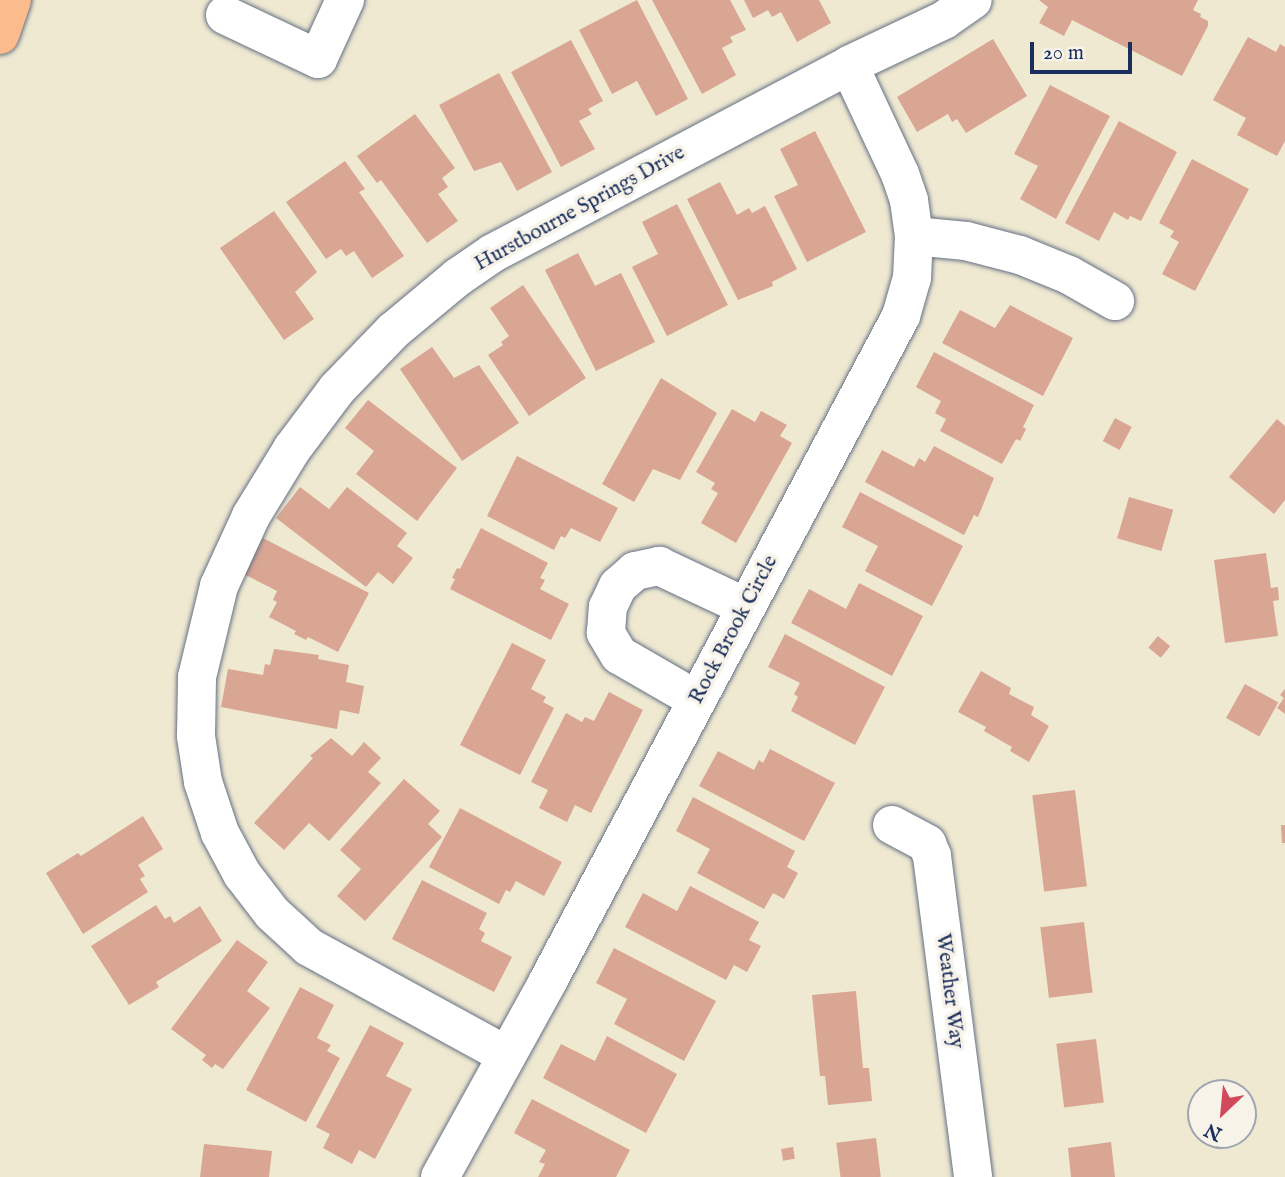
<!DOCTYPE html>
<html>
<head>
<meta charset="utf-8">
<style>
  body { margin:0 }
  #map { position:relative; width:1285px; height:1177px; overflow:hidden; background:#efe9d1; font-family:"IM FELL English",serif }
  div>[style] { position:absolute }
  .building>* { inset:0; background:#d9a694; transform-origin:0 0 }
  .roads { filter:drop-shadow(0 0 2px #657086) drop-shadow(0 0 2px #657086) }
  .minor>* { height:38px; margin:-19px; padding:0 19px; transform-origin:19px; border-radius:19px; background:#fff }
  .major>* { height:38px; margin:-19px; padding:0 19px; transform-origin:19px; border-radius:19px; background:#fbbb8c }
  span { translate:-50% -50%; white-space:nowrap; text-align:center; line-height:1.15; -webkit-text-stroke:7px #f7f3e8; paint-order:stroke }
  .street-label { font-size:21px; color:#1b2f5e }
  .north { position:absolute; left:1187px; top:1079px; width:70px; height:70px; box-sizing:border-box; background:#f7f3e8; border:2px solid #9fa5b1; border-radius:50%; rotate:206deg; font-size:19px; font-weight:700; line-height:28px; text-align:center; color:#1b2f5e }
  .north::after { content:''; display:block; margin:auto; width:24px; height:32px; background:#d1495b; clip-path:polygon(50% 0,100% 100%,50% 72%,0 100%) }
  .scale { position:absolute; left:1030px; top:42px; width:102px; height:32px; box-sizing:border-box; border:4px solid #1b2f5e; border-top:0; padding-left:9px; font-size:21px; line-height:24px; white-space:nowrap; color:#1b2f5e; -webkit-text-stroke:5px #f7f3e8; paint-order:stroke }
</style>
</head>
<body>
<div id="map">
  <div class="building">
    <div style="clip-path:polygon(637px 0,688px 99px,656px 116px,637px 81px,612px 94px,579px 30px)"></div>
    <div style="clip-path:polygon(652px 0,730px 0,746px 30px,730px 37px,733px 42px,722px 48px,736px 75px,702px 94px)"></div>
    <div style="clip-path:polygon(744px 0,819px 0,831px 23px,797px 42px,781px 12px,772px 17px,768px 10px,753px 18px)"></div>
    <div style="clip-path:polygon(1039px 0,1198px 0,1193px 10px,1201px 14px,1200px 17px,1208px 21px,1208px 26px,1182px 76px,1072px 20px,1064px 36px,1039px 23px,1048px 7px)"></div>
    <div style="clip-path:polygon(1248px 37px,1276px 52px,1280px 44px,1285px 47px,1285px 141px,1277px 156px,1237px 135px,1246px 118px,1213px 100px)"></div>
    <div style="clip-path:polygon(993px 39px,1027px 96px,966px 133px,957px 119px,952px 122px,948px 114px,917px 132px,897px 97px)"></div>
    <div style="clip-path:polygon(571px 40px,603px 101px,588px 109px,592px 114px,579px 121px,595px 149px,561px 167px,511px 72px)"></div>
    <div style="clip-path:polygon(499px 73px,552px 172px,517px 191px,501px 162px,474px 171px,439px 105px)"></div>
    <div style="clip-path:polygon(1050px 85px,1110px 116px,1056px 219px,1020px 199px,1038px 166px,1014px 154px)"></div>
    <div style="clip-path:polygon(415px 114px,455px 168px,442px 178px,448px 187px,438px 194px,458px 221px,427px 243px,381px 180px,377px 183px,357px 156px)"></div>
    <div style="clip-path:polygon(1119px 121px,1177px 152px,1141px 221px,1130px 216px,1128px 220px,1114px 212px,1099px 241px,1065px 223px)"></div>
    <div style="clip-path:polygon(815px 131px,866px 232px,807px 262px,774px 196px,798px 185px,780px 149px)"></div>
    <div style="clip-path:polygon(1192px 159px,1249px 189px,1195px 291px,1162px 274px,1179px 242px,1170px 237px,1174px 231px,1159px 223px)"></div>
    <div style="clip-path:polygon(345px 161px,365px 189px,359px 192px,404px 256px,372px 278px,354px 251px,346px 256px,341px 249px,326px 259px,286px 202px)"></div>
    <div style="clip-path:polygon(720px 182px,737px 215px,749px 208px,752px 213px,765px 206px,797px 269px,772px 282px,773px 286px,738px 300px,687px 199px)"></div>
    <div style="clip-path:polygon(677px 204px,728px 305px,667px 336px,632px 267px,658px 254px,642px 222px)"></div>
    <div style="clip-path:polygon(274px 211px,317px 272px,295px 292px,314px 319px,284px 340px,220px 248px)"></div>
    <div style="clip-path:polygon(578px 253px,595px 286px,621px 273px,655px 342px,596px 371px,545px 270px)"></div>
    <div style="clip-path:polygon(523px 285px,586px 378px,529px 416px,488px 355px,503px 345px,501px 342px,509px 336px,490px 308px)"></div>
    <div style="clip-path:polygon(1010px 305px,1073px 338px,1043px 396px,942px 343px,960px 310px,995px 328px)"></div>
    <div style="clip-path:polygon(432px 347px,454px 378px,479px 365px,519px 423px,462px 461px,400px 369px)"></div>
    <div style="clip-path:polygon(934px 352px,1034px 405px,1023px 427px,1026px 429px,1020px 441px,1016px 439px,1002px 464px,940px 431px,946px 419px,935px 413px,941px 401px,916px 387px)"></div>
    <div style="clip-path:polygon(661px 378px,717px 413px,680px 480px,653px 469px,634px 502px,602px 484px)"></div>
    <div style="clip-path:polygon(368px 400px,457px 468px,417px 521px,356px 474px,374px 451px,345px 428px)"></div>
    <div style="clip-path:polygon(732px 409px,755px 422px,761px 411px,787px 425px,780px 436px,792px 443px,736px 543px,701px 523px,718px 493px,711px 489px,715px 483px,696px 472px)"></div>
    <div style="left:1115px;top:418px;width:19px;height:26px;rotate:28deg"></div>
    <div style="clip-path:polygon(1277px 419px,1285px 426px,1285px 500px,1274px 514px,1229px 477px)"></div>
    <div style="clip-path:polygon(934px 446px,994px 478px,978px 517px,974px 515px,964px 535px,865px 482px,882px 450px,914px 467px,919px 458px,925px 462px)"></div>
    <div style="clip-path:polygon(517px 456px,618px 508px,600px 542px,571px 528px,565px 538px,561px 536px,554px 550px,487px 516px)"></div>
    <div style="clip-path:polygon(300px 487px,329px 509px,347px 487px,407px 533px,397px 546px,413px 558px,393px 584px,378px 572px,366px 587px,276px 518px)"></div>
    <div style="clip-path:polygon(860px 492px,963px 546px,932px 606px,865px 571px,878px 546px,842px 527px)"></div>
    <div style="left:1129px;top:497px;width:46px;height:43px;rotate:16deg"></div>
    <div style="clip-path:polygon(481px 528px,548px 563px,540px 578px,545px 580px,540px 589px,569px 604px,551px 640px,450px 589px,455px 579px,452px 578px,457px 568px,460px 569px)"></div>
    <div style="clip-path:polygon(263px 538px,369px 593px,338px 652px,308px 637px,306px 640px,294px 634px,296px 631px,269px 617px,277px 602px,273px 600px,277px 591px,244px 574px)"></div>
    <div style="clip-path:polygon(1266px 553px,1271px 588px,1278px 587px,1279px 600px,1273px 601px,1278px 636px,1225px 643px,1214px 560px)"></div>
    <div style="clip-path:polygon(859px 583px,923px 616px,892px 676px,791px 623px,809px 589px,846px 609px)"></div>
    <div style="clip-path:polygon(785px 634px,885px 687px,855px 745px,791px 711px,798px 697px,794px 694px,800px 683px,768px 667px)"></div>
    <div style="left:1158px;top:636px;width:16px;height:15px;rotate:40deg"></div>
    <div style="clip-path:polygon(512px 643px,546px 660px,531px 689px,546px 697px,543px 702px,554px 708px,520px 775px,460px 745px)"></div>
    <div style="clip-path:polygon(274px 649px,319px 655px,318px 659px,349px 665px,346px 682px,364px 686px,359px 714px,340px 710px,337px 729px,221px 707px,228px 669px,263px 675px,265px 664px,270px 665px)"></div>
    <div style="clip-path:polygon(981px 671px,1011px 688px,1009px 694px,1034px 707px,1031px 715px,1049px 726px,1029px 762px,1010px 751px,1012px 747px,984px 731px,986px 727px,958px 712px)"></div>
    <div style="left:1245px;top:684px;width:38px;height:39px;rotate:29deg"></div>
    <div style="clip-path:polygon(1285px 689px,1285px 714px,1277px 708px,1284px 698px,1280px 695px)"></div>
    <div style="clip-path:polygon(609px 692px,643px 710px,591px 813px,575px 805px,567px 822px,539px 808px,548px 790px,531px 782px,566px 713px,582px 722px,585px 717px,594px 721px)"></div>
    <div style="clip-path:polygon(331px 738px,352px 756px,364px 742px,381px 758px,368px 772px,381px 783px,329px 841px,309px 823px,284px 850px,254px 823px,313px 758px,310px 756px)"></div>
    <div style="clip-path:polygon(770px 749px,835px 783px,804px 841px,699px 786px,718px 751px,754px 770px,759px 760px,763px 763px)"></div>
    <div style="clip-path:polygon(404px 779px,440px 811px,428px 824px,442px 837px,365px 921px,337px 896px,361px 869px,340px 850px)"></div>
    <div style="left:1075px;top:790px;width:97px;height:43px;rotate:83deg"></div>
    <div style="clip-path:polygon(693px 797px,795px 851px,787px 867px,798px 873px,784px 899px,773px 893px,764px 909px,697px 873px,710px 849px,676px 831px)"></div>
    <div style="clip-path:polygon(460px 808px,562px 862px,544px 896px,516px 881px,510px 892px,506px 890px,499px 904px,429px 867px)"></div>
    <div style="clip-path:polygon(143px 816px,163px 849px,138px 865px,145px 876px,140px 879px,148px 892px,83px 934px,46px 873px,78px 853px,81px 856px)"></div>
    <div style="clip-path:polygon(1281px 825px,1285px 825px,1285px 843px,1282px 843px)"></div>
    <div style="clip-path:polygon(422px 880px,487px 913px,479px 929px,485px 933px,481px 941px,512px 957px,494px 992px,392px 939px)"></div>
    <div style="clip-path:polygon(690px 886px,759px 922px,749px 940px,761px 946px,747px 972px,734px 965px,726px 980px,625px 927px,643px 893px,677px 911px)"></div>
    <div style="clip-path:polygon(156px 905px,165px 919px,170px 916px,174px 923px,200px 906px,222px 941px,156px 982px,159px 987px,129px 1005px,91px 946px)"></div>
    <div style="left:1084px;top:922px;width:71px;height:44px;rotate:83deg"></div>
    <div style="clip-path:polygon(237px 940px,268px 962px,247px 991px,270px 1008px,223px 1069px,215px 1064px,212px 1068px,202px 1060px,206px 1055px,171px 1029px)"></div>
    <div style="clip-path:polygon(614px 948px,716px 1001px,684px 1061px,614px 1024px,627px 999px,596px 983px)"></div>
    <div style="clip-path:polygon(300px 987px,334px 1005px,317px 1038px,331px 1045px,327px 1051px,340px 1058px,306px 1122px,246px 1090px)"></div>
    <div style="clip-path:polygon(856px 991px,863px 1068px,869px 1068px,872px 1101px,828px 1105px,825px 1076px,820px 1076px,812px 995px)"></div>
    <div style="clip-path:polygon(370px 1025px,404px 1043px,386px 1076px,412px 1089px,375px 1159px,359px 1150px,352px 1164px,323px 1148px,330px 1134px,316px 1127px)"></div>
    <div style="clip-path:polygon(607px 1036px,677px 1074px,646px 1133px,543px 1078px,561px 1044px,595px 1061px)"></div>
    <div style="left:1096px;top:1039px;width:64px;height:40px;rotate:83deg"></div>
    <div style="clip-path:polygon(532px 1099px,630px 1150px,616px 1177px,538px 1177px,545px 1164px,539px 1162px,546px 1150px,514px 1133px)"></div>
    <div style="left:876px;top:1138px;width:39px;height:40px;rotate:83deg"></div>
    <div style="clip-path:polygon(1111px 1142px,1115px 1177px,1071px 1177px,1068px 1148px)"></div>
    <div style="clip-path:polygon(204px 1144px,272px 1151px,269px 1177px,200px 1177px)"></div>
    <div style="left:793px;top:1147px;width:12px;height:12px;rotate:81deg"></div>
  </div>
  <div class="roads">
    <div class="minor">
      <div style="left:225px;top:15px;width:103px;rotate:25.3deg"></div>
      <div style="left:318px;top:59px;width:65px;rotate:-65.4deg"></div>
      <div style="left:914px;top:236px;width:52px;rotate:5.5deg"></div>
      <div style="left:966px;top:241px;width:56px;rotate:14.5deg"></div>
      <div style="left:1020px;top:255px;width:53px;rotate:22.2deg"></div>
      <div style="left:1069px;top:275px;width:53px;rotate:29.5deg"></div>
      <div style="left:697px;top:700px;width:90px;rotate:-150deg"></div>
      <div style="left:619px;top:655px;width:26px;rotate:-121deg"></div>
      <div style="left:606px;top:633px;width:26px;rotate:-86deg"></div>
      <div style="left:608px;top:607px;width:23px;rotate:-65deg"></div>
      <div style="left:618px;top:586px;width:23px;rotate:-41deg"></div>
      <div style="left:635px;top:571px;width:25px;rotate:-12deg"></div>
      <div style="left:659px;top:566px;width:96px;rotate:25.2deg"></div>
      <div style="left:892px;top:825px;width:40px;rotate:28deg"></div>
      <div style="left:927px;top:844px;width:13px;rotate:67deg"></div>
      <div style="left:932px;top:856px;width:324px;rotate:82.7deg"></div>
      <div style="left:506px;top:1055px;width:225px;rotate:-151.3deg"></div>
      <div style="left:309px;top:947px;width:50px;rotate:-137.4deg"></div>
      <div style="left:272px;top:913px;width:49px;rotate:-127.6deg"></div>
      <div style="left:242px;top:874px;width:47px;rotate:-118.2deg"></div>
      <div style="left:220px;top:833px;width:54px;rotate:-108.4deg"></div>
      <div style="left:203px;top:782px;width:47px;rotate:-98.7deg"></div>
      <div style="left:196px;top:736px;width:59px;rotate:-89deg"></div>
      <div style="left:197px;top:677px;width:94px;rotate:-76.4deg"></div>
      <div style="left:219px;top:586px;width:77px;rotate:-65.4deg"></div>
      <div style="left:251px;top:516px;width:79px;rotate:-58.5deg"></div>
      <div style="left:292px;top:449px;width:75px;rotate:-53.1deg"></div>
      <div style="left:337px;top:389px;width:81px;rotate:-46deg"></div>
      <div style="left:393px;top:331px;width:85px;rotate:-39.7deg"></div>
      <div style="left:458px;top:277px;width:42px;rotate:-34.4deg"></div>
      <div style="left:493px;top:253px;width:403px;rotate:-27.8deg"></div>
      <div style="left:849px;top:65px;width:105px;rotate:-25.3deg"></div>
      <div style="left:944px;top:20px;width:35px;rotate:-35deg"></div>
      <div style="left:440px;top:1177px;width:224px;rotate:-61.1deg"></div>
      <div style="left:548px;top:981px;width:753px;rotate:-62.04deg"></div>
      <div style="left:901px;top:316px;width:40px;rotate:-74deg"></div>
      <div style="left:912px;top:278px;width:42px;rotate:-87.3deg"></div>
      <div style="left:914px;top:236px;width:36px;rotate:-98deg"></div>
      <div style="left:909px;top:200px;width:28px;rotate:-109deg"></div>
      <div style="left:900px;top:174px;width:120px;rotate:-115.1deg"></div>
    </div>
    <div class="major">
      <div style="left:0;top:35px;width:37px;rotate:-71deg"></div>
    </div>
  </div>
  <div class="street-label">
    <span style="left:580px;top:209px;rotate:-29deg">Hurstbourne Springs Drive</span>
    <span style="left:734px;top:630px;rotate:-62deg">Rock Brook Circle</span>
    <span style="left:949px;top:991px;rotate:83deg">Weather Way</span>
  </div>
  <div class="north">N</div>
  <div class="scale">20 m</div>
</div>
</body>
</html>
